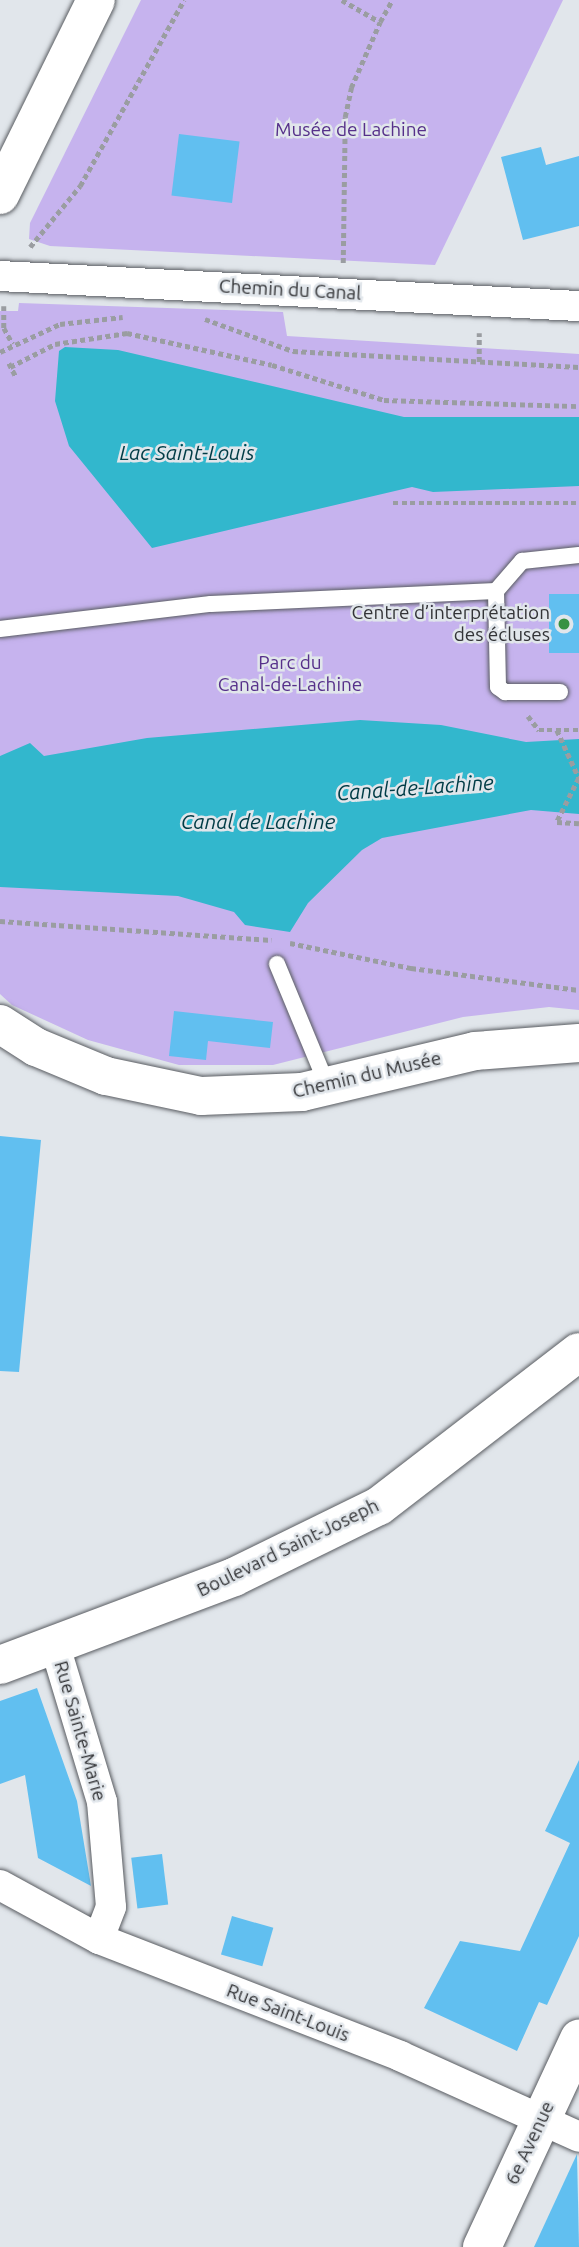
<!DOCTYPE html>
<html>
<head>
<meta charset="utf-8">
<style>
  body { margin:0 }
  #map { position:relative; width:579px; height:2247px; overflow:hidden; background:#e1e6eb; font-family:Ubuntu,sans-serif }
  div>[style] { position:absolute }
  .green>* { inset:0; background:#c6b3ee }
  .water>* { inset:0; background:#32b7cd }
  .building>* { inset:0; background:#61bff0; transform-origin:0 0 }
  .path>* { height:4.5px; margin-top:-2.25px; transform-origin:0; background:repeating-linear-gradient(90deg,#9a9da1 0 5px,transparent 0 8.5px) }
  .roads { filter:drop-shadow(0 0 2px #595c61) drop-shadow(0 0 2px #595c61) }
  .lane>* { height:16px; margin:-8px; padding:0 8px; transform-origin:8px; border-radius:8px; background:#fff }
  .street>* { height:30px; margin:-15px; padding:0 15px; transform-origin:15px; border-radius:15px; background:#fff }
  .secondary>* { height:38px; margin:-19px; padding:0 19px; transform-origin:19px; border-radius:19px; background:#fff }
  .dots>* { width:19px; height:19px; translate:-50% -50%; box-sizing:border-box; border:4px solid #e1e6eb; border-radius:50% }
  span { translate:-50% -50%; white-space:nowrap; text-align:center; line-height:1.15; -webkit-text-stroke:5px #e1e6eb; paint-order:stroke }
  .park-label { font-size:19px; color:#56308a }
  .street-label { font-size:19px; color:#333437 }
  .poi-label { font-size:19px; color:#333437 }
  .right { translate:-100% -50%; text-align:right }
  .water-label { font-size:21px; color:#003c46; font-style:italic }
</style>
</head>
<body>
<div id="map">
  <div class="green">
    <div style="clip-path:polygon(141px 0,563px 0,435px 265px,50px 246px,29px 239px,30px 223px)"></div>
    <div style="clip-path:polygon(19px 303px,283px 312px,287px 336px,579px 354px,579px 1010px,549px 1007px,463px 1017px,273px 1065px,179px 1065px,88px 1040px,12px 1005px,0 994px,0 311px,18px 311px)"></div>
  </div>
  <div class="water">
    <div style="clip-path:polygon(65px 347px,118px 350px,404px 417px,579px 417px,579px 486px,433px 492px,412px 487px,152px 548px,69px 446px,55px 401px,59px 351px)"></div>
    <div style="clip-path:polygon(360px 720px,441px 725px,526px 742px,579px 739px,579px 814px,531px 810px,382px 838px,362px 850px,308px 903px,290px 932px,245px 925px,234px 912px,178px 896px,0 887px,0 756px,30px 743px,44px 756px,147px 738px)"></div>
  </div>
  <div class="building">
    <div style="left:179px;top:134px;width:61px;height:62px;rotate:7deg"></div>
    <div style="clip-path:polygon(541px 147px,546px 165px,579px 156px,579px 226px,523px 240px,501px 157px)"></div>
    <div style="left:549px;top:594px;width:30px;height:59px"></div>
    <div style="clip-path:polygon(174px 1011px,273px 1022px,270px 1048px,208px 1041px,206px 1060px,169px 1056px)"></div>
    <div style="clip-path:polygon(0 1136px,41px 1140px,19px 1372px,0 1371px)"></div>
    <div style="clip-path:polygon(37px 1688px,77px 1801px,91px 1886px,38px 1858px,25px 1775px,0 1784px,0 1701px)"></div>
    <div style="clip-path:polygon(579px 1760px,579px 1936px,547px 2005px,539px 2002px,517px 2051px,424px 2008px,460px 1941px,520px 1951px,570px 1843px,545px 1831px)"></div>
    <div style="left:162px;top:1854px;width:51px;height:31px;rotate:83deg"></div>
    <div style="left:232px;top:1916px;width:43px;height:40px;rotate:16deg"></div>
    <div style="clip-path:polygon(577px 2154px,579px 2247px,534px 2247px)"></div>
  </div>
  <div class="path">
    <div style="left:342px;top:0;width:44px;rotate:30.1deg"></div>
    <div style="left:380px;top:22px;width:25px;rotate:-61deg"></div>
    <div style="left:30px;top:247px;width:79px;rotate:-50.7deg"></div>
    <div style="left:80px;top:186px;width:213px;rotate:-60.8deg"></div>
    <div style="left:343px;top:263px;width:146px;rotate:-89.2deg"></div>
    <div style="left:345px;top:117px;width:30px;rotate:-78deg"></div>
    <div style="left:351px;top:88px;width:72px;rotate:-66.3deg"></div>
    <div style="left:4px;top:306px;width:22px;rotate:90deg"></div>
    <div style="left:4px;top:328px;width:18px;rotate:61deg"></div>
    <div style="left:205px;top:319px;width:94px;rotate:20deg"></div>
    <div style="left:293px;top:351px;width:286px;rotate:3.2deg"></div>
    <div style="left:0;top:352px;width:66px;rotate:-25deg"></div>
    <div style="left:60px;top:324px;width:63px;rotate:-6.3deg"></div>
    <div style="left:479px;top:362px;width:29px;rotate:-90deg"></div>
    <div style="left:9px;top:363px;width:16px;rotate:63deg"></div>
    <div style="left:10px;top:367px;width:51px;rotate:-27.1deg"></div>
    <div style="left:55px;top:344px;width:73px;rotate:-8.7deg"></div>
    <div style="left:127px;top:333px;width:148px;rotate:12.4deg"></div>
    <div style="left:272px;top:365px;width:117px;rotate:17.4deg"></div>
    <div style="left:384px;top:400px;width:195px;rotate:1.8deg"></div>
    <div style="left:393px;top:503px;width:186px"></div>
    <div style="left:528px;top:716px;width:18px;rotate:52deg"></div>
    <div style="left:539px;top:730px;width:40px"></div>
    <div style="left:557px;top:730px;width:53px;rotate:65.4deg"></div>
    <div style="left:579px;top:778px;width:49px;rotate:116.6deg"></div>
    <div style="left:557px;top:822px;width:22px;rotate:3deg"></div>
    <div style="left:0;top:921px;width:272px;rotate:4deg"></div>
    <div style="left:290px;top:943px;width:124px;rotate:11.7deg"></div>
    <div style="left:411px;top:968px;width:169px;rotate:7.5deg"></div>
  </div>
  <div class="roads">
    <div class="lane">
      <div style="left:496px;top:591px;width:40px;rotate:-49deg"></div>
      <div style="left:522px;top:561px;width:57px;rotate:-6deg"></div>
      <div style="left:0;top:629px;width:212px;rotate:-6.8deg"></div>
      <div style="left:211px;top:604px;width:285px;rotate:-2.6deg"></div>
      <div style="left:496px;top:591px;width:96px;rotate:88.8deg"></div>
      <div style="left:498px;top:687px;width:9px;rotate:36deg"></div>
      <div style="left:505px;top:692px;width:55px"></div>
      <div style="left:277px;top:964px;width:133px;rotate:67.5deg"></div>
    </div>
    <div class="street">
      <div style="left:0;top:276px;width:580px;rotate:2.97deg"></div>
      <div style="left:55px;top:1646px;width:163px;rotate:73.2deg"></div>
      <div style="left:102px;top:1802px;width:105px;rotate:85.1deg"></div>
      <div style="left:111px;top:1907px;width:34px;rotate:111deg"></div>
      <div style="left:0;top:1885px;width:113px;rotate:28.6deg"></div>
      <div style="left:99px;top:1939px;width:323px;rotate:21.2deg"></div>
      <div style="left:400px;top:2056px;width:196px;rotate:24.3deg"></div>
    </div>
    <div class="secondary">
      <div style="left:0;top:195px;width:217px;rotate:-63.8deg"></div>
      <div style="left:0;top:1024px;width:43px;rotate:32.6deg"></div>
      <div style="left:36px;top:1047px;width:76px;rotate:22.5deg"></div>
      <div style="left:106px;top:1076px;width:97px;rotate:11.9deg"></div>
      <div style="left:201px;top:1096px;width:101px;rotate:-2.3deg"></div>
      <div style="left:302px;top:1092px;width:178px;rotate:-13.3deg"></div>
      <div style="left:475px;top:1051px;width:104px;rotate:-4.4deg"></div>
      <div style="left:0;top:1665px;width:250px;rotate:-20.6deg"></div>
      <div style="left:234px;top:1577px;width:161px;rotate:-26.1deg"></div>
      <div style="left:379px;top:1506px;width:252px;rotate:-37.6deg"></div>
      <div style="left:482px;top:2247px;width:230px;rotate:-65deg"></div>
    </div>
  </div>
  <div class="dots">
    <div style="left:564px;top:624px;background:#369142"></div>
  </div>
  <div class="park-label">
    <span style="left:351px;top:130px">Musée de Lachine</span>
    <span style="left:290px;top:674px">Parc du<br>Canal-de-Lachine</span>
  </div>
  <div class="street-label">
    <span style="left:290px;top:290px;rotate:3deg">Chemin du Canal</span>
    <span style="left:367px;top:1075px;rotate:-13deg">Chemin du Musée</span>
    <span style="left:288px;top:1548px;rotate:-26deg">Boulevard Saint-Joseph</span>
    <span style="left:80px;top:1731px;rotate:74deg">Rue Sainte-Marie</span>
    <span style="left:288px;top:2013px;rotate:21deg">Rue Saint-Louis</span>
    <span style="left:530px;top:2143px;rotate:-65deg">6e Avenue</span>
  </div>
  <div class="poi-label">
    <span class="right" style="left:550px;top:624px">Centre d’interprétation<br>des écluses</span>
  </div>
  <div class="water-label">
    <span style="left:187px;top:452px">Lac Saint-Louis</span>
    <span style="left:415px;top:787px;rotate:-4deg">Canal-de-Lachine</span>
    <span style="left:258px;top:821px">Canal de Lachine</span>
  </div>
</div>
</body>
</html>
